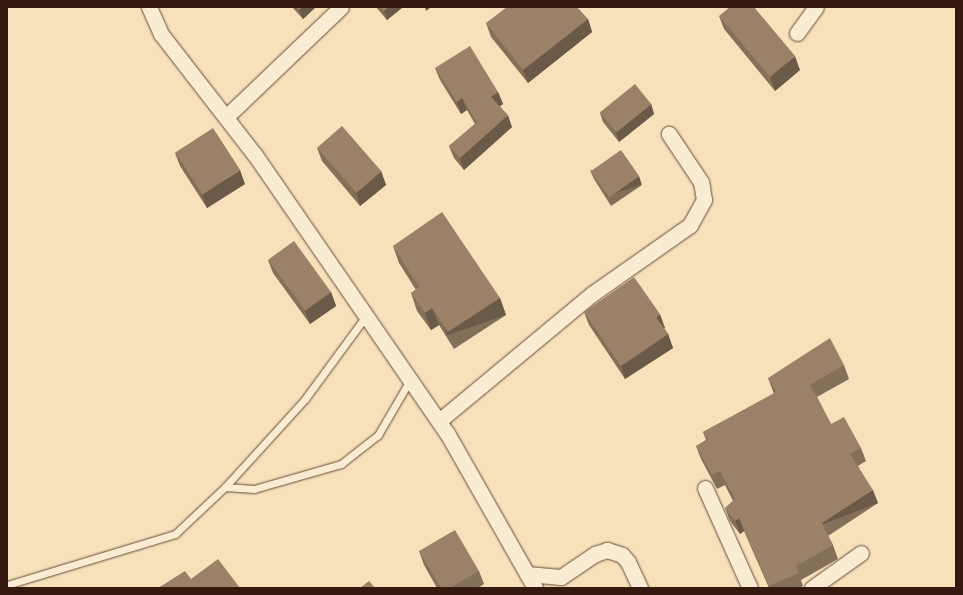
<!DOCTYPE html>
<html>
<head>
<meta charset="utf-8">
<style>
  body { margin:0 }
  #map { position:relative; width:963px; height:595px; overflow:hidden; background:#f7e1ba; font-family:"IM FELL Double Pica",serif }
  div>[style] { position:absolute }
  .roads { filter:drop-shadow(0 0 1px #664b3a) drop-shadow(0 0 1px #664b3a) }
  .service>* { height:7px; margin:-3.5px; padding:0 3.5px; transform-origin:3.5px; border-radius:3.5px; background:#faecd2 }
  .minor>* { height:15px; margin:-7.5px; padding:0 7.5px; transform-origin:7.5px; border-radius:7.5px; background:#faecd2 }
  .wall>* { inset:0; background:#846f59 }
  .shaded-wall>* { inset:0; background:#6c5a49; transform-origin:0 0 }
  .building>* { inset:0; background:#9a8168; transform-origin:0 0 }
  span { translate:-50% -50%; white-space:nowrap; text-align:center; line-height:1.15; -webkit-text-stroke:3px #faecd2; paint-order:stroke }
  .frame { position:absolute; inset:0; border:8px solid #35190f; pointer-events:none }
</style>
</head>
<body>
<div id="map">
  <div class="roads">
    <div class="service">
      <div style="left:225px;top:487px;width:29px;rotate:4deg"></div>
      <div style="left:254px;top:489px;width:91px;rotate:-16deg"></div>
      <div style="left:341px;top:464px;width:47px;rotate:-38.1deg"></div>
      <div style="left:378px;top:435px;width:64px;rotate:-59.8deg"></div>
      <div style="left:7px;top:585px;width:176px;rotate:-16.9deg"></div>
      <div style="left:175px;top:534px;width:69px;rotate:-43.2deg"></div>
      <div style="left:225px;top:487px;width:119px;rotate:-47.7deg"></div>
      <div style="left:305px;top:399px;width:103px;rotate:-53.7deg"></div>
    </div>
    <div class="minor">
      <div style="left:149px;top:7px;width:30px;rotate:66deg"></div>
      <div style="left:161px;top:34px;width:153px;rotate:52.2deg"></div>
      <div style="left:255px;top:155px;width:338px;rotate:55.4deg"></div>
      <div style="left:447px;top:433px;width:178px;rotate:60.4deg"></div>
      <div style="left:797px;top:33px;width:32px;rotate:-54deg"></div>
      <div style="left:226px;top:117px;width:159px;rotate:-43.7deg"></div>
      <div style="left:439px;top:421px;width:199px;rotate:-39.7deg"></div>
      <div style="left:592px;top:294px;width:120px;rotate:-35.1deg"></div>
      <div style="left:690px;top:225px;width:29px;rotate:-61deg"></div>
      <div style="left:704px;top:200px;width:18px;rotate:-99deg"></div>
      <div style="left:701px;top:182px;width:58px;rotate:-123.7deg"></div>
      <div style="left:705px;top:488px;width:110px;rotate:65.8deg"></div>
      <div style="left:527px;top:574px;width:34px;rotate:5deg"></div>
      <div style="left:561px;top:577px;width:41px;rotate:-34.1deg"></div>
      <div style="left:595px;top:554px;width:13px;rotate:-18deg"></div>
      <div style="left:607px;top:550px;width:16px;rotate:18deg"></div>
      <div style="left:622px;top:555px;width:9px;rotate:49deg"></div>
      <div style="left:628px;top:562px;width:29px;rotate:65deg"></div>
      <div style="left:812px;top:588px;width:60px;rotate:-35.5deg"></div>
    </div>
  </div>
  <div class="wall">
    <div style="clip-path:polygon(292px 7px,316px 7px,303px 19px)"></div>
    <div style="clip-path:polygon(376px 7px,403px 7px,387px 20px)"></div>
    <div style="clip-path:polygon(719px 16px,800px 70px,775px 91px,724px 29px)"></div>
    <div style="clip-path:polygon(588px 19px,592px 32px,528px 83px,491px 37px,486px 23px)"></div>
    <div style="clip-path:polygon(435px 68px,498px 92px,503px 104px,500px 106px,512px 127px,464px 170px,454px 158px,449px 146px,475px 124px,467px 110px,461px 114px,440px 80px)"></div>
    <div style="clip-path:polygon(651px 104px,654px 114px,619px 142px,603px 122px,600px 113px)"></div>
    <div style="clip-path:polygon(317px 148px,381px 171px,386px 185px,360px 206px,322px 161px)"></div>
    <div style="clip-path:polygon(175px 153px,245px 184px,207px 208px,180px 166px)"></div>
    <div style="clip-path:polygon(590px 170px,642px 185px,611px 206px,594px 179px)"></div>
    <div style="clip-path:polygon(393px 246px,500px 298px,506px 315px,454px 349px,439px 325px,431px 330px,417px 311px,411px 293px,416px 290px,399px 263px)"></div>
    <div style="clip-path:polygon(268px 260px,331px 292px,336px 306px,310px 324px,273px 273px)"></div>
    <div style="clip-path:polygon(584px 312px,665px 328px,664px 328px,668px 334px,673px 348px,625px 379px,589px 325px)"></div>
    <div style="clip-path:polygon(844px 365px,849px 379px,817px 397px,831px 424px,861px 448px,866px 461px,858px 466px,878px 503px,828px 536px,833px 545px,838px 559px,801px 580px,803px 586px,799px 588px,769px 588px,744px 531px,740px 534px,730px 521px,725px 508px,733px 501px,725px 485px,717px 489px,701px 459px,696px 446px,706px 440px,703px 432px,774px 394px,768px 378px)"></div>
    <div style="clip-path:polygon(419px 551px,479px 571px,484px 584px,478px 588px,437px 588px,424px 565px)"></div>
  </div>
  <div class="shaded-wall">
    <div style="clip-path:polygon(302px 7px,316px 7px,303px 19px,299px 10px)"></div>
    <div style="clip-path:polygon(388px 7px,403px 7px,387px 20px,384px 11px)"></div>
    <div style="clip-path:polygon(425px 7px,431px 7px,426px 11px)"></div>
    <div style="clip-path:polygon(588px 19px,592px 32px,528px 83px,523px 70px)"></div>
    <div style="clip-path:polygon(795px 56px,800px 70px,775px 91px,770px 77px)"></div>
    <div style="clip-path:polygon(498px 92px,503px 104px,496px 109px,491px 97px)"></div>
    <div style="clip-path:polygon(462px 98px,467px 110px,461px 114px,457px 102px)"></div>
    <div style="clip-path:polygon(651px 104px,654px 114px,619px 142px,616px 132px)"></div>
    <div style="clip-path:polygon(508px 115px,512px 127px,464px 170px,460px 158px)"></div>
    <div style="clip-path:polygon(240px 170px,245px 184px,207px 208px,202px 195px)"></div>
    <div style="clip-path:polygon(381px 171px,386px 185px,360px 206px,356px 193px)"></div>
    <div style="left:639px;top:176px;width:9px;height:37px;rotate:72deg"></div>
    <div style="clip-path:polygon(331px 292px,336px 306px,310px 324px,305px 311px)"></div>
    <div style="left:500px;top:298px;width:18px;height:62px;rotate:71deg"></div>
    <div style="clip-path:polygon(432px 308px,439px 325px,431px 330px,425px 313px)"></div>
    <div style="clip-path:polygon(660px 314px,665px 328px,661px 330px,656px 317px)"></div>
    <div style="clip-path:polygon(668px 334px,673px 348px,625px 379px,621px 366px)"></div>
    <div style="left:873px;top:490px;width:14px;height:61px;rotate:69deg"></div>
    <div style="clip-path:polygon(739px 518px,744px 531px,740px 534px,735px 521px)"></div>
  </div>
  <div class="building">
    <div style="clip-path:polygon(297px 7px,302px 7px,299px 10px)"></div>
    <div style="clip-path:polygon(380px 7px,388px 7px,384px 11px)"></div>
    <div style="clip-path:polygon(507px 7px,577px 7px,588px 19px,523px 70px,486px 23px)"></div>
    <div style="clip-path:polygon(730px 7px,754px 7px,795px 56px,770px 77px,719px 16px)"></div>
    <div style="clip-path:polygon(470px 46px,498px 92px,491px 97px,508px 115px,460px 158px,449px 146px,477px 122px,462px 98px,457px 102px,435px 68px)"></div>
    <div style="left:635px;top:84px;width:26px;height:45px;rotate:51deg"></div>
    <div style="left:342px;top:126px;width:60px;height:33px;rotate:49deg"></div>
    <div style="left:213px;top:128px;width:50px;height:45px;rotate:57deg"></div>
    <div style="left:621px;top:150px;width:32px;height:37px;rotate:55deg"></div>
    <div style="clip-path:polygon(442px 212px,500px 298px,448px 332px,432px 308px,425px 313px,411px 293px,419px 287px,393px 246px)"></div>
    <div style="left:294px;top:241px;width:63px;height:32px;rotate:54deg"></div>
    <div style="clip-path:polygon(634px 277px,660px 314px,656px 317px,668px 334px,621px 366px,584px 312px)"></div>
    <div style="clip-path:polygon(830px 338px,844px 365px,810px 385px,831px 424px,844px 417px,861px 448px,850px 454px,873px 490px,822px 523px,833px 545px,796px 566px,799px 573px,769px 586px,739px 518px,735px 521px,725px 508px,735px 499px,720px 471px,712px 475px,696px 446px,708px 440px,703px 432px,776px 392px,768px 378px)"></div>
    <div style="clip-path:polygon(455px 530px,479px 571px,450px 588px,441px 588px,419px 551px)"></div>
    <div style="clip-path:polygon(218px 559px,240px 588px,158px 588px,185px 571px,191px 579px)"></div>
    <div style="clip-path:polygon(369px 581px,375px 588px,360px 588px)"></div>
  </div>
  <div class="frame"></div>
</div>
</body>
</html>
